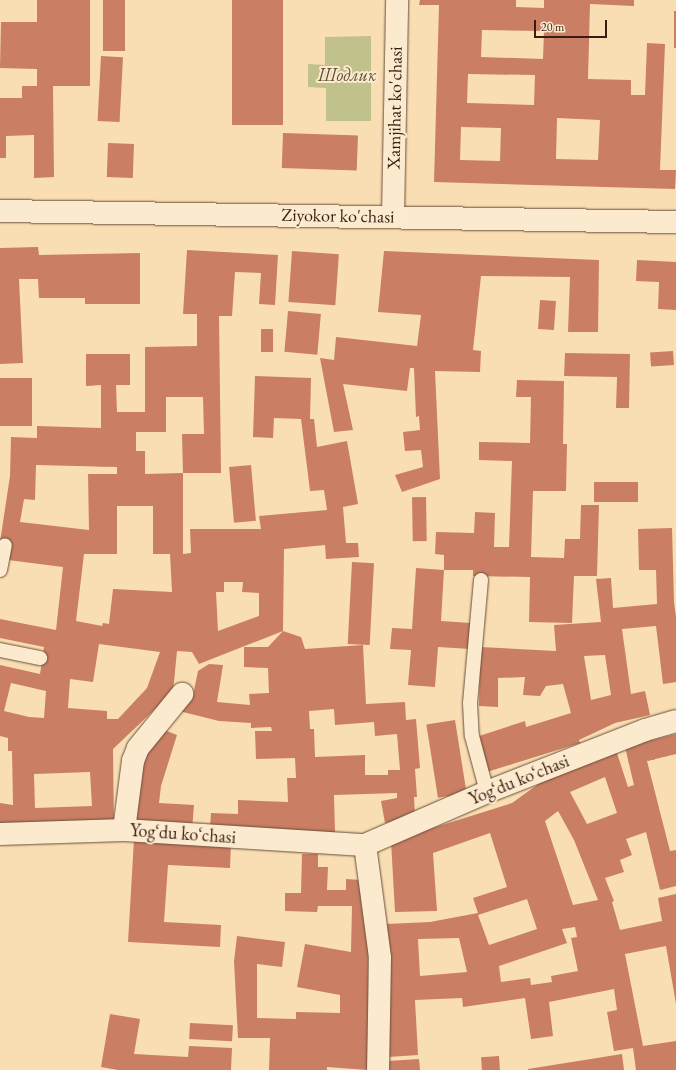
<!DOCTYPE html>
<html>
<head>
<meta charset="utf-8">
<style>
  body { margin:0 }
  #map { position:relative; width:676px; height:1070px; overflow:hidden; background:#fadeb3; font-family:"EB Garamond",serif }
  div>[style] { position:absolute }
  .green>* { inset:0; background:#c0c18b }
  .building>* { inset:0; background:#ca7e63; transform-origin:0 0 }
  .roads { filter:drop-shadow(0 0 1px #684d3b) drop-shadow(0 0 1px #684d3b) }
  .lane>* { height:14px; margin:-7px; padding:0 7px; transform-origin:7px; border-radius:7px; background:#fceace }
  .street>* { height:22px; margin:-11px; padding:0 11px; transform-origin:11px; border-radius:11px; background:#fceace }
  span { translate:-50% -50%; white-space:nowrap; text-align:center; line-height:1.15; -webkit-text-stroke:4px #fceace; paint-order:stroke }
  .park-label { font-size:18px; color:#614e37; font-style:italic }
  .street-label { font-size:18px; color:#381d13 }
  .scale { position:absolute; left:534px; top:20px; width:73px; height:18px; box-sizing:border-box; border:2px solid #381d13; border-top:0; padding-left:5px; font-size:12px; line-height:14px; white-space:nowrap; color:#381d13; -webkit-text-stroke:3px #fceace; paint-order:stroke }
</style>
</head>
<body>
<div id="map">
  <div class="green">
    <div style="clip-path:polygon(371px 36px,371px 121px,326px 121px,326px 88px,308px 87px,308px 64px,325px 65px,325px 37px)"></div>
  </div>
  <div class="building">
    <div style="clip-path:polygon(37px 0,90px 0,90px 86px,53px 86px,54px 177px,34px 178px,34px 135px,6px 136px,6px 158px,0 158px,0 98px,22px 98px,22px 86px,37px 86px,37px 69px,0 68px,1px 22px,37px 22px)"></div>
    <div style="left:103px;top:0;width:22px;height:51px"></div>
    <div style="left:232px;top:0;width:51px;height:125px"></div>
    <div style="clip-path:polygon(evenodd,420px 0,516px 0,516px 7px,544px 8px,544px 0,634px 0,634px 6px,590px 4px,588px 79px,631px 80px,631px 95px,645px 95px,647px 43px,665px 44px,660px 170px,676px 170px,675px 189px,434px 182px,439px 5px,419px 5px,420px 0,482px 30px,544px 31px,543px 59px,481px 57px,482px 30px,420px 0,468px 74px,535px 75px,534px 105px,467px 103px,468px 74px,420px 0,557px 118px,600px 120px,598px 160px,556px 159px,557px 118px,420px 0,461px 127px,501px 128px,500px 161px,460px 160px,461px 127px)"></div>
    <div style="left:674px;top:11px;width:2px;height:37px"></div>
    <div style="left:101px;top:56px;width:22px;height:65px;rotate:3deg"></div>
    <div style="left:283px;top:133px;width:75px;height:35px;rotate:2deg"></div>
    <div style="left:108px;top:143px;width:26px;height:34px;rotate:2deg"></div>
    <div style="clip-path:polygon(38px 247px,39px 255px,140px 253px,140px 304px,85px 304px,85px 298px,39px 298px,38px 279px,19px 279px,23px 363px,0 364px,0 248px)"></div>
    <div style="clip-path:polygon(evenodd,187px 250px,278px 255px,275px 305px,259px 304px,261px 273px,235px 272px,232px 316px,219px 316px,221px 473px,183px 473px,182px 434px,204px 434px,203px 397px,166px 397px,166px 432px,136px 432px,136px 451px,145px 451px,145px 474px,183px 473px,183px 554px,191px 553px,190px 529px,261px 529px,259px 516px,327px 510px,324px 490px,310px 491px,301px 419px,274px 418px,273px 438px,253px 437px,255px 376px,311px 378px,310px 419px,314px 419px,317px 447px,347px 441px,358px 504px,343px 507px,346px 543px,358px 543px,359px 557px,326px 559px,325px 545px,284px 549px,283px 631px,199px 664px,192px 652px,177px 651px,173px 692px,113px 749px,114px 828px,0 828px,0 803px,13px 805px,12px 751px,8px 751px,8px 738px,0 736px,0 665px,40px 674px,44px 647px,0 638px,0 619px,56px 630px,63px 567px,8px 560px,0 542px,10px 476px,11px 437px,37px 438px,37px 426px,101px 428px,101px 385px,86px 386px,86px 354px,130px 354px,130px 385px,116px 385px,117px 412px,145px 412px,145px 347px,197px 346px,197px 314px,183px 314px,187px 250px,36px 465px,117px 467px,117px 474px,88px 474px,89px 530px,20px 522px,24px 499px,35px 500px,36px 465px,187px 250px,117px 506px,153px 506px,153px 554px,170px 554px,172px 592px,113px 589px,109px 624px,103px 623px,102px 626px,76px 621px,84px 554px,117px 554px,117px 506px,187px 250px,224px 582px,243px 582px,242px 592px,259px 593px,259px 616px,218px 631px,216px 592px,224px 592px,224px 582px,187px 250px,99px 644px,160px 652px,147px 688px,118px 719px,107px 719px,107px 711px,68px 708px,70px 679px,93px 682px,99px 644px,187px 250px,11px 683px,46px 691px,44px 718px,29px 717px,4px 711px,11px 683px,187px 250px,90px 772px,92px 806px,35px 808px,34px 774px,90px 772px)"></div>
    <div style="left:292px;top:251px;width:47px;height:51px;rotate:4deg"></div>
    <div style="clip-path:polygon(384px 251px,599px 260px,598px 332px,568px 332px,570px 277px,481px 276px,473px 350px,481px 351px,480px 372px,435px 371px,440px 479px,402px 492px,395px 475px,423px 467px,421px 450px,405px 451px,403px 432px,420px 430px,419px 416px,416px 417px,414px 368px,410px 368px,407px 391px,343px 384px,353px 430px,334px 432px,320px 358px,334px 360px,336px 337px,417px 346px,421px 315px,378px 312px)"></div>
    <div style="clip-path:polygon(637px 260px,676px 262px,676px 310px,658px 309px,659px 282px,636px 281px)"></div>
    <div style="left:540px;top:300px;width:16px;height:29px;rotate:4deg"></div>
    <div style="left:288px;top:311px;width:33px;height:41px;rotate:5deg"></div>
    <div style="left:261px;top:329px;width:12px;height:23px"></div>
    <div style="left:673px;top:351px;width:14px;height:23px;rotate:86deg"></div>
    <div style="clip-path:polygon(565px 353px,630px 354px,629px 408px,616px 408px,617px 377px,564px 376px)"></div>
    <div style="left:32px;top:378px;width:48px;height:32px;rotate:90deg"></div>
    <div style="clip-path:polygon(517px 380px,564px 381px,563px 444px,567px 444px,566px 491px,533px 491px,531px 557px,564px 558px,565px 539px,580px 539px,581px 505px,599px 505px,597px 576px,574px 576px,572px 623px,529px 622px,530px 577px,473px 576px,473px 570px,444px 570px,444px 555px,435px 554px,436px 532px,474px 533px,475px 512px,495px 513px,494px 547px,509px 547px,512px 461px,479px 460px,479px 442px,530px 443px,531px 397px,516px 397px)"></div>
    <div style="left:251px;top:465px;width:56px;height:22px;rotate:85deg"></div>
    <div style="left:638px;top:482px;width:20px;height:44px;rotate:90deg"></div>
    <div style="left:426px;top:497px;width:44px;height:14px;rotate:89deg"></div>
    <div style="clip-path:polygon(evenodd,672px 528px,674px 602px,676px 617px,676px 682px,663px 684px,656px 626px,622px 629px,631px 694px,645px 691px,650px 715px,615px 723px,579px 740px,580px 743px,487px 772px,476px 737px,525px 721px,526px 727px,571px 713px,563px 684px,546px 686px,540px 696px,523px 695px,525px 677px,498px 678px,498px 707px,479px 706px,480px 647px,556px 651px,554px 625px,601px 622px,596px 579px,611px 578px,613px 608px,657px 604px,656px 570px,639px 570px,638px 529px,672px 528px,605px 655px,611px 695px,591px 700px,584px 656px,605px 655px)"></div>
    <div style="left:352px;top:562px;width:22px;height:82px;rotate:3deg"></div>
    <div style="clip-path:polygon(416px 568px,444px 570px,441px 621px,471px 623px,470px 649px,438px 647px,435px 687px,408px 685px,411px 650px,390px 649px,392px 628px,412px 629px)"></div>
    <div style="clip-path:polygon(evenodd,283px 631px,301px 637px,305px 649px,363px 645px,366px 704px,405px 702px,406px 720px,416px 719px,420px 768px,415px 769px,417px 797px,414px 797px,415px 817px,385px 823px,381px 801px,397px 798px,397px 793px,334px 795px,335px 832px,311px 833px,210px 828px,211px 813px,238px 814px,238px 800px,288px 802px,287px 778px,296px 778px,295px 758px,256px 759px,255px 731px,272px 731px,271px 727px,251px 728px,251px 723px,219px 721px,175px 710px,184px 698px,192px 700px,198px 671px,209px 664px,223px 665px,217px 702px,250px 705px,249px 694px,269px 693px,268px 668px,244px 667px,244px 647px,268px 647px,283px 631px,334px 709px,335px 725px,374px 722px,375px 736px,397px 734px,400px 770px,388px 770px,388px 775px,365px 775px,365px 755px,315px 757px,314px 729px,310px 729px,309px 711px,334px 709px)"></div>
    <div style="left:455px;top:720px;width:74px;height:29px;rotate:81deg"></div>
    <div style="clip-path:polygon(159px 728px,177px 735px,161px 786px,159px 803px,194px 805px,192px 830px,130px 826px,132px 784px)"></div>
    <div style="clip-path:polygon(evenodd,676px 734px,676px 754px,647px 761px,670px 851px,676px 850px,676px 886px,660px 890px,646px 832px,626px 839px,632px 855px,620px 860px,624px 872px,605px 878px,614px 901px,612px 902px,620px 930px,662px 921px,658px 898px,676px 894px,676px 1004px,666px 946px,625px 954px,643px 1046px,676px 1041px,676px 1070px,636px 1070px,633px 1048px,614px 1051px,607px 1012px,617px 1010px,614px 989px,549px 1002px,553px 1036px,531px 1039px,525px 998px,463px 1007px,462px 998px,415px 1000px,418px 1055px,388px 1057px,386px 924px,430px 922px,478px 913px,473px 898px,507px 887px,490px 833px,433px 853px,437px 911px,395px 912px,391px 841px,512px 803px,544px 780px,616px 750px,628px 787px,634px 785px,625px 747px,676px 734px,605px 777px,617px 813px,587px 824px,570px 792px,605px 777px,676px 734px,558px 811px,574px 840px,598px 900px,573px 905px,545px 821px,558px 811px,676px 734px,527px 899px,537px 929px,489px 945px,478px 915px,527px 899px,676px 734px,575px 927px,577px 937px,571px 938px,578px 971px,551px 976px,552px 982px,531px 985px,530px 978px,501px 982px,499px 966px,567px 943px,562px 929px,575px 927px,676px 734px,459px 938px,467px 972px,420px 976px,418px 939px,459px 938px)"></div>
    <div style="clip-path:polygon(134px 839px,231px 844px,230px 868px,168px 865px,164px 922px,221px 925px,220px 947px,128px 942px)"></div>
    <div style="clip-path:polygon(302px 854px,318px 854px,318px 867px,328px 867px,327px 890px,346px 890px,346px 879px,361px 880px,368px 906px,368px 1070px,327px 1067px,327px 1070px,269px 1070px,270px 1038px,238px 1038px,234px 961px,237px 936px,285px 942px,282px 967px,257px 964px,257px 1018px,296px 1019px,296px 1012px,340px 1013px,340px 995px,297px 987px,305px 944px,351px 952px,352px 906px,318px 906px,317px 912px,285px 911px,285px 893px,301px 893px)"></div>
    <div style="clip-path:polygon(110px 1014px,140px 1019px,134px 1054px,188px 1057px,189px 1046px,232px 1048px,231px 1070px,118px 1070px,101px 1067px)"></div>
    <div style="left:190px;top:1023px;width:43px;height:16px;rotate:3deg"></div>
    <div style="clip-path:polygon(622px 1054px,624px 1070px,528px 1070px,528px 1069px)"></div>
    <div style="left:499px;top:1056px;width:14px;height:18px;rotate:86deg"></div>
    <div style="clip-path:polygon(419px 1059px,420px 1070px,389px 1070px,388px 1061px)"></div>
  </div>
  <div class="roads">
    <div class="lane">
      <div style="left:0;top:570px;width:25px;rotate:-79deg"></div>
      <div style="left:481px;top:580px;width:123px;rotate:95.1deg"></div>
      <div style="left:470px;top:703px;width:33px;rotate:87deg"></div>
      <div style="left:472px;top:736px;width:58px;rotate:75deg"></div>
      <div style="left:0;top:650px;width:41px;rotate:11.3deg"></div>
    </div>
    <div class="street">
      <div style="left:0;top:211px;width:676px;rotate:0.93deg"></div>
      <div style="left:393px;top:216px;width:216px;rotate:-88.9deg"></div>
      <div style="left:124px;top:830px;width:70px;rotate:-82.6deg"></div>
      <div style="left:133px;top:761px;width:14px;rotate:-69deg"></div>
      <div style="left:138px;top:748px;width:70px;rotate:-50.8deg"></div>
      <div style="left:0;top:834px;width:124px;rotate:-1.8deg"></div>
      <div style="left:124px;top:830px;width:241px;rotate:3.6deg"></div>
      <div style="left:365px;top:845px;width:133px;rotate:-23.5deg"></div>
      <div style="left:487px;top:792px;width:170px;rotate:-21.4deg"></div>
      <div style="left:645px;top:730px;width:32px;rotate:-16deg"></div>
      <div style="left:365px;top:845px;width:114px;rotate:82.4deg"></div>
      <div style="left:380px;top:958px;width:112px;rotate:91deg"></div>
    </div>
  </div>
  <div class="park-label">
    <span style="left:347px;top:75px">Шодлик</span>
  </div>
  <div class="street-label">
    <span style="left:395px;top:108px;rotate:-89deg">Xamjihat ko'chasi</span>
    <span style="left:338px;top:216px;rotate:1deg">Ziyokor ko'chasi</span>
    <span style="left:519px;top:780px;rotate:-22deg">Yogʻdu koʻchasi</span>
    <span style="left:183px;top:834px;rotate:4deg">Yogʻdu koʻchasi</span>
  </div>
  <div class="scale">20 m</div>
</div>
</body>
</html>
